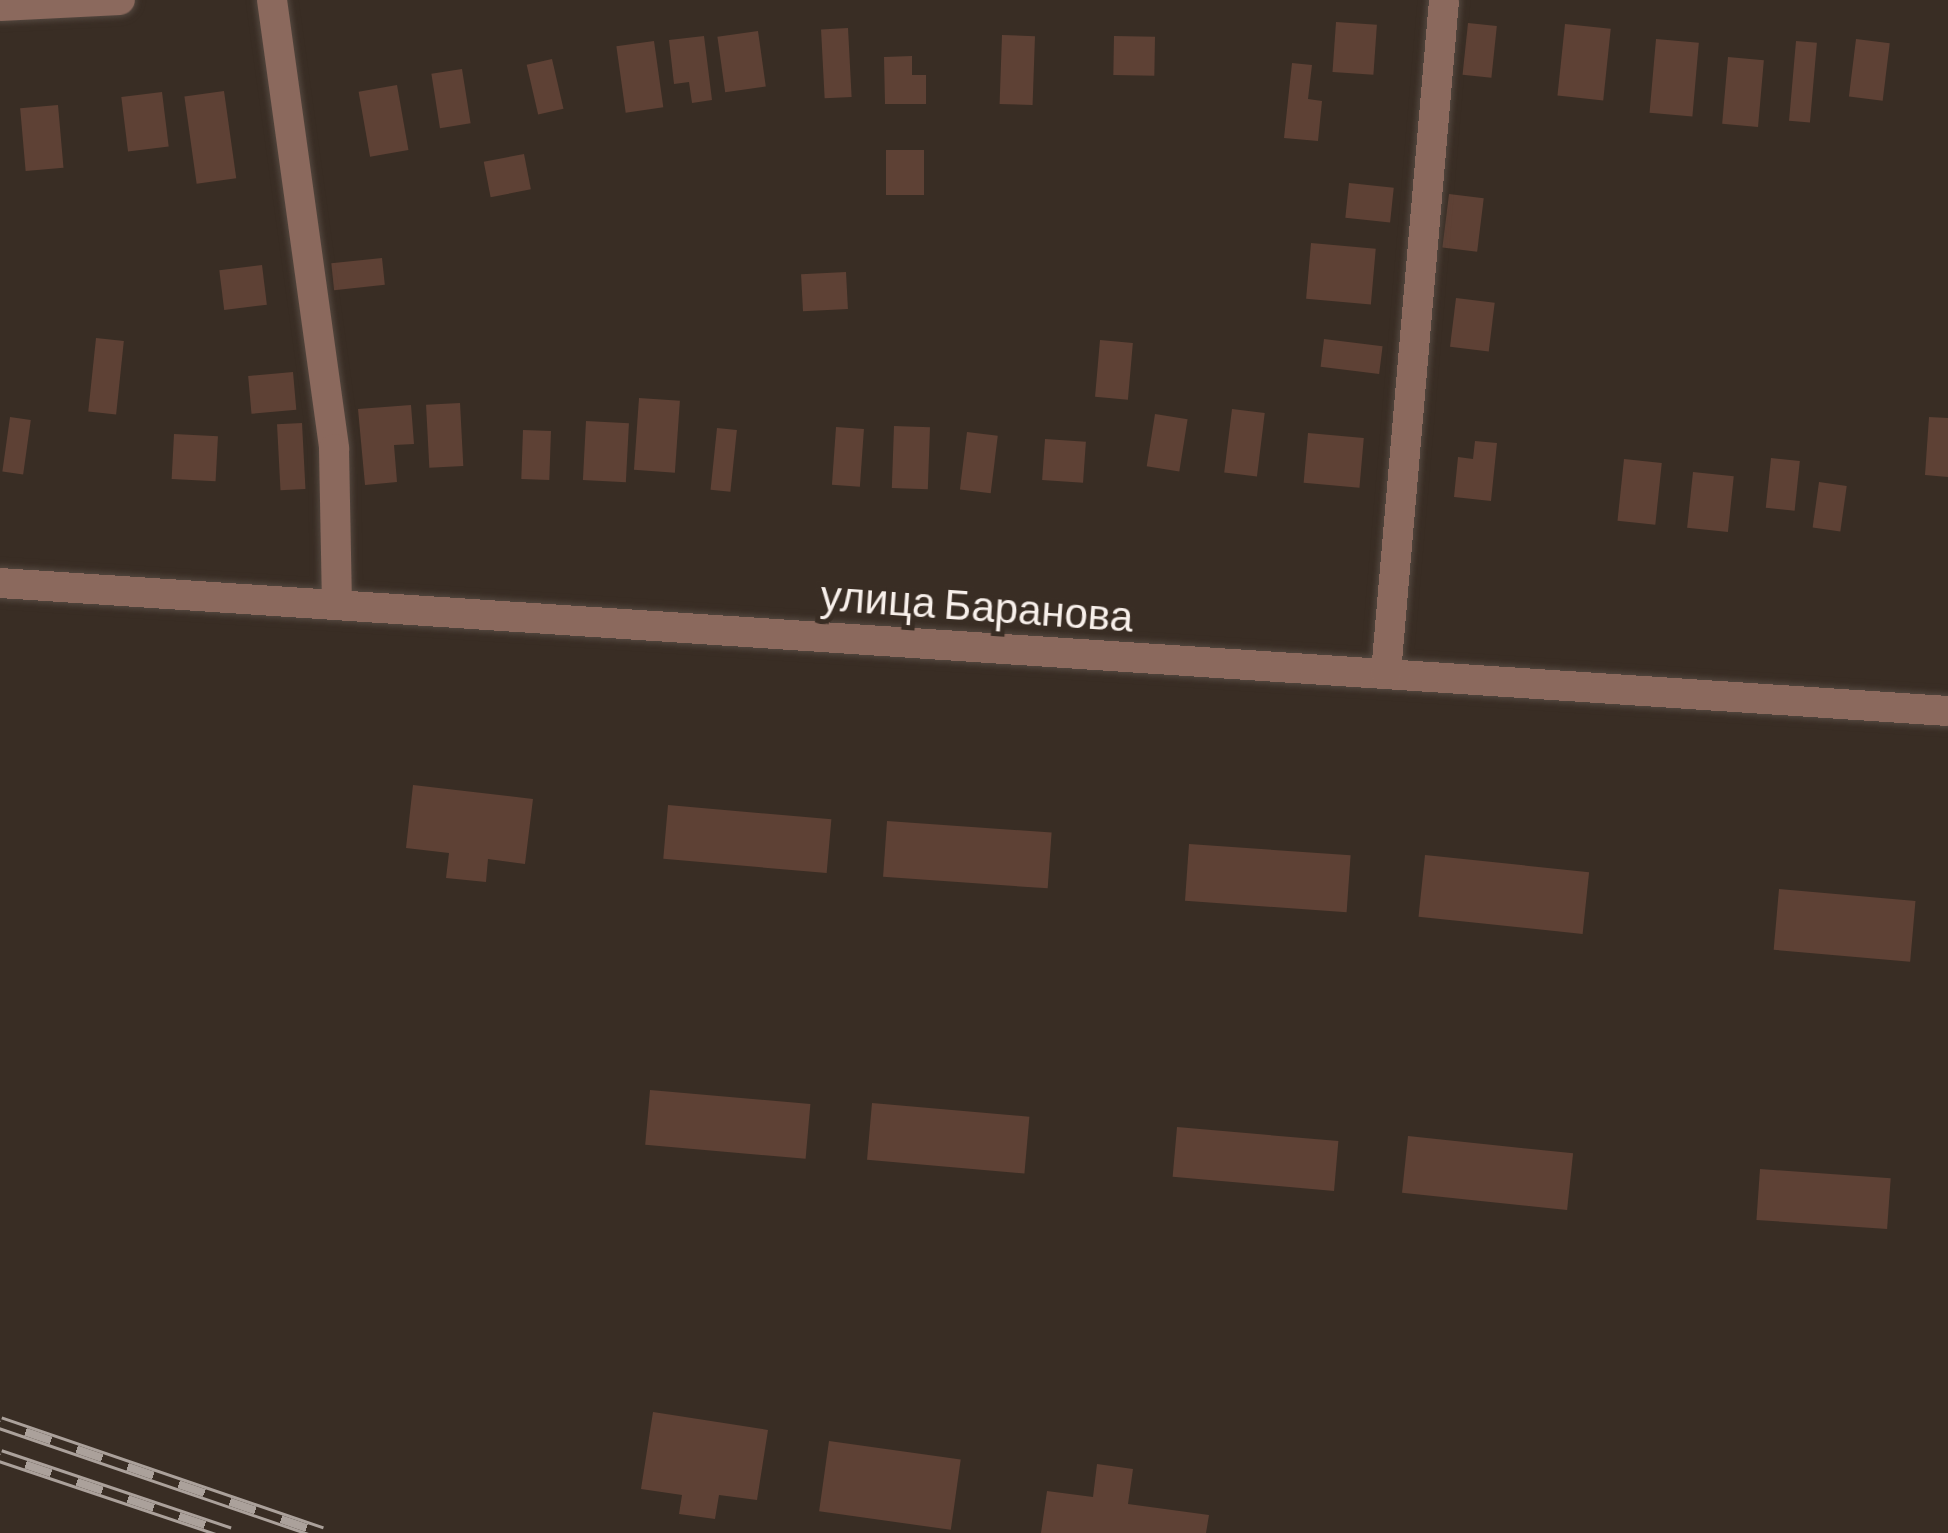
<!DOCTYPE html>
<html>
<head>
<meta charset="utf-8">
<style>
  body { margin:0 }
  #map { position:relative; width:1948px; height:1533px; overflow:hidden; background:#392d24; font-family:Barlow,sans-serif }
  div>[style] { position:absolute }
  .building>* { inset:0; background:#5e4135; transform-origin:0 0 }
  .roads { filter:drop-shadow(0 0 3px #544840) drop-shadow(0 0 3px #544840) }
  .minor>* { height:30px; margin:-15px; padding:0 15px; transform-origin:15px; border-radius:15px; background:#8b695d }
  .rail>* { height:14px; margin-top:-7px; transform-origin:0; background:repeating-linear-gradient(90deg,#392d24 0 27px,#aba19b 0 54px); box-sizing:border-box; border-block:3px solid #aba19b }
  span { translate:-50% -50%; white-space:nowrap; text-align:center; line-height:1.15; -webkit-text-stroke:10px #392d24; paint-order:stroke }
  .street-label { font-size:42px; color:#f8f0eb }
</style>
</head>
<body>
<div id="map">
  <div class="building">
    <div style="left:1336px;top:22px;width:41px;height:50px;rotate:4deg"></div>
    <div style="left:1468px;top:23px;width:29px;height:52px;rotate:6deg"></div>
    <div style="left:1565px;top:24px;width:46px;height:72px;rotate:6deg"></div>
    <div style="left:848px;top:28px;width:69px;height:27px;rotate:87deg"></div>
    <div style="left:758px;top:31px;width:56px;height:41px;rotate:82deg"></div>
    <div style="left:1002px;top:35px;width:33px;height:69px;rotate:2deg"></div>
    <div style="clip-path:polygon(704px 36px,712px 100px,692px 103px,689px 82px,674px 84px,669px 40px)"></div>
    <div style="left:1114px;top:36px;width:41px;height:39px;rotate:1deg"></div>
    <div style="left:1656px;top:39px;width:43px;height:74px;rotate:5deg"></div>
    <div style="left:1856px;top:39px;width:34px;height:58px;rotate:7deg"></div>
    <div style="left:654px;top:41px;width:67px;height:38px;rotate:82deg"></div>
    <div style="left:1796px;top:41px;width:21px;height:80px;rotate:5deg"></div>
    <div style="clip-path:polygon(912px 56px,912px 75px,926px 75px,926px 104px,885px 104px,884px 57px)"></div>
    <div style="left:1728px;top:57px;width:36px;height:67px;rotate:5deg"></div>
    <div style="left:552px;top:59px;width:51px;height:26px;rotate:77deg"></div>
    <div style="clip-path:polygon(1292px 63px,1312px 65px,1308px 99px,1322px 101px,1318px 141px,1284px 138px)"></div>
    <div style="left:462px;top:69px;width:55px;height:31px;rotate:81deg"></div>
    <div style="left:397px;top:85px;width:66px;height:39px;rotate:80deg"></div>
    <div style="left:224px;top:91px;width:88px;height:40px;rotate:82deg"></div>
    <div style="left:162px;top:92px;width:55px;height:41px;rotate:83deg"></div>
    <div style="left:58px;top:105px;width:63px;height:38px;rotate:85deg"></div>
    <div style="left:886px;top:150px;width:38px;height:45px"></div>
    <div style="left:524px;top:154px;width:36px;height:41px;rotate:79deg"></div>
    <div style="left:1349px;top:183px;width:45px;height:35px;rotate:6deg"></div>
    <div style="left:1449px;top:194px;width:35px;height:54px;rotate:7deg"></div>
    <div style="left:1311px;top:243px;width:65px;height:56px;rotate:5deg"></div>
    <div style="left:382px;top:258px;width:27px;height:51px;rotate:84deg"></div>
    <div style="left:262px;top:265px;width:40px;height:43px;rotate:83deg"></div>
    <div style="left:846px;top:272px;width:37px;height:45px;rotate:87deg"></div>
    <div style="left:1456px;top:298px;width:39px;height:49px;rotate:7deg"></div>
    <div style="left:96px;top:338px;width:28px;height:74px;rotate:6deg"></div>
    <div style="left:1324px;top:339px;width:59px;height:28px;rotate:7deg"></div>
    <div style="left:1100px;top:340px;width:33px;height:57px;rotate:5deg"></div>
    <div style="left:293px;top:372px;width:38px;height:45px;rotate:85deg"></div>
    <div style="left:639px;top:398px;width:41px;height:72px;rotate:4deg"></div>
    <div style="left:460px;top:403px;width:63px;height:34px;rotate:87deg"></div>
    <div style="clip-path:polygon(411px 405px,414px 444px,394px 445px,397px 482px,365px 485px,358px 409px)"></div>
    <div style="left:1232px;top:409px;width:33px;height:64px;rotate:7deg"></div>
    <div style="left:1155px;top:414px;width:33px;height:53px;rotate:9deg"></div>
    <div style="left:10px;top:417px;width:21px;height:55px;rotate:8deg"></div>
    <div style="clip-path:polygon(1929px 417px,1948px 418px,1948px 477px,1925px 475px)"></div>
    <div style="left:586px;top:421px;width:43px;height:59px;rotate:3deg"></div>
    <div style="left:302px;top:423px;width:66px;height:25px;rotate:87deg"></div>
    <div style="left:894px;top:426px;width:36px;height:62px;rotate:2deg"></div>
    <div style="left:836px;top:427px;width:28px;height:58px;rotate:4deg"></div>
    <div style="left:717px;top:428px;width:20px;height:62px;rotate:6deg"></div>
    <div style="left:523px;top:430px;width:28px;height:49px;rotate:2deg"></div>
    <div style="left:967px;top:432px;width:31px;height:58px;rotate:7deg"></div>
    <div style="left:1308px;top:433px;width:56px;height:50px;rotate:5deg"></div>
    <div style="left:174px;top:434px;width:44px;height:45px;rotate:3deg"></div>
    <div style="left:1045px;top:439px;width:41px;height:41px;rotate:4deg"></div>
    <div style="clip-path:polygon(1475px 441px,1497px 443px,1491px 501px,1454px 497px,1458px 457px,1473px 459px)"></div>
    <div style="left:1771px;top:458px;width:29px;height:50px;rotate:6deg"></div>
    <div style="left:1624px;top:459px;width:38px;height:62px;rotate:6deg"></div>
    <div style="left:1693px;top:472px;width:41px;height:56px;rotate:6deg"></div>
    <div style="left:1819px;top:482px;width:28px;height:46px;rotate:8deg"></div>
    <div style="clip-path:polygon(413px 785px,533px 799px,525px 864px,488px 859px,486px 882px,446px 878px,449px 853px,406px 848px)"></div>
    <div style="left:668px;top:805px;width:164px;height:54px;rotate:5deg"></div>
    <div style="left:887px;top:821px;width:165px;height:56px;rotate:4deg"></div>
    <div style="left:1189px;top:844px;width:162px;height:57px;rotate:4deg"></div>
    <div style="left:1425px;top:855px;width:165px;height:62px;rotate:6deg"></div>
    <div style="left:1779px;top:889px;width:137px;height:61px;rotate:5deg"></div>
    <div style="left:650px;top:1090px;width:161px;height:55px;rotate:5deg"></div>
    <div style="left:872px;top:1103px;width:158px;height:57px;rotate:5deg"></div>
    <div style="left:1177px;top:1127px;width:162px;height:50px;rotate:5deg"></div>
    <div style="left:1408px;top:1136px;width:166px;height:57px;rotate:6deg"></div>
    <div style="left:1760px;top:1169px;width:131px;height:51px;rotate:4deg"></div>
    <div style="clip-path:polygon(653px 1412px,768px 1430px,757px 1500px,719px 1495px,715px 1519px,679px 1514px,682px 1495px,641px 1489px)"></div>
    <div style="left:829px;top:1441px;width:133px;height:71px;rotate:8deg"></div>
    <div style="clip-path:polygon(1097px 1464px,1133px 1469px,1128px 1504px,1209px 1515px,1206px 1533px,1041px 1533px,1047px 1491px,1093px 1497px)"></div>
  </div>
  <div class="roads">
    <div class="minor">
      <div style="left:272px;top:0;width:453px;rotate:82.1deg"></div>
      <div style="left:334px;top:449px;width:153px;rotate:88.9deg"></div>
      <div style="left:0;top:6px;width:120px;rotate:-2.9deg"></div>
      <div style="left:0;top:583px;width:1952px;rotate:3.76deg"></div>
      <div style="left:1386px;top:673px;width:675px;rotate:-85.07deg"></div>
    </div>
  </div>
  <div class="rail">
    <div style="left:0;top:1423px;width:340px;rotate:18.9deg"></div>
    <div style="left:0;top:1456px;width:242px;rotate:18.6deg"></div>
  </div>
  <div class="street-label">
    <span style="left:977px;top:604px;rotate:4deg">улица Баранова</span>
  </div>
</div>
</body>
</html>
